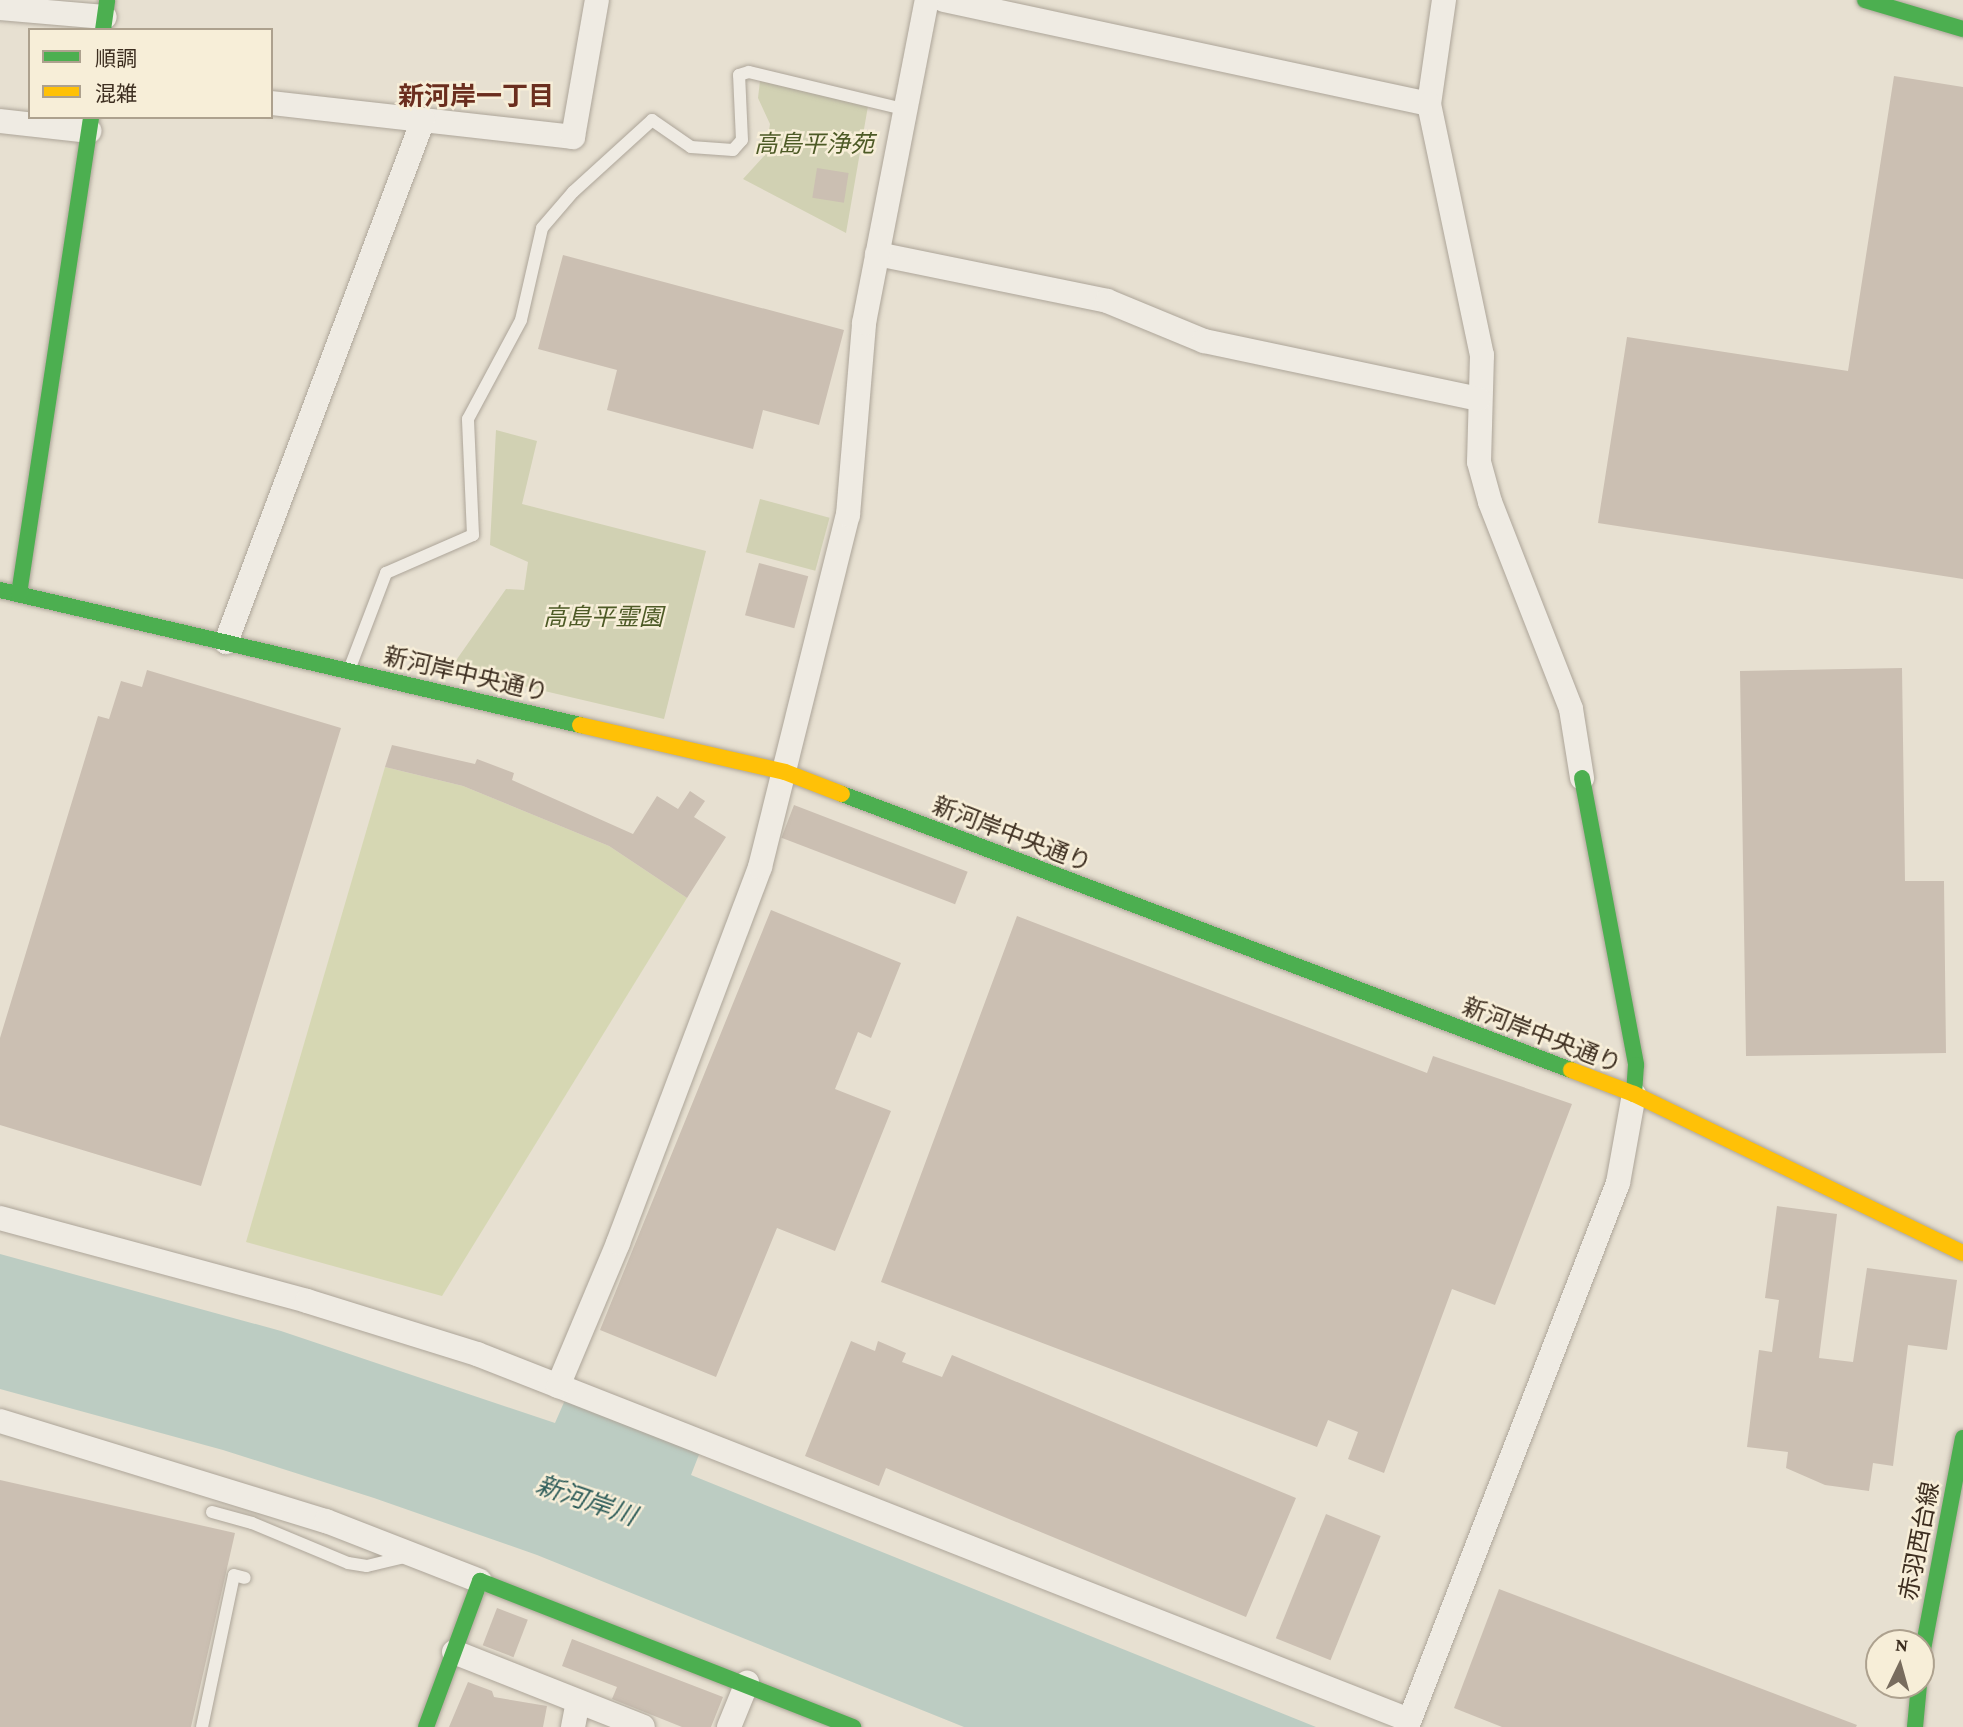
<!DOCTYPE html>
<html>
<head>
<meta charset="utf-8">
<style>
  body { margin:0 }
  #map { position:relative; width:1963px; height:1727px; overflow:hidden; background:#e7e0d1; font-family:"Crimson Pro","Noto Sans JP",serif }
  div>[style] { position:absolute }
  .green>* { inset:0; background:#d6d7b3 }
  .cemetery>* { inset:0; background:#d1d1b3; transform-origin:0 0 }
  .water>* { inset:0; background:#bcccc2 }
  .building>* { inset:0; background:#cbbfb2; transform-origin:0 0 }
  .roads { filter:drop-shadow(0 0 2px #ada599) drop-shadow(0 0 2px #ada599) }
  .lane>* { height:12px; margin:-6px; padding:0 6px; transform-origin:6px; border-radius:6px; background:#efebe3 }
  .street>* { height:24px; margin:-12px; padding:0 12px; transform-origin:12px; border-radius:12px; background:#efebe3 }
  .fast>* { height:16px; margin:-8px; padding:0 8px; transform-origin:8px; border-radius:8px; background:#4caf50 }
  .slow>* { height:16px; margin:-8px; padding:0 8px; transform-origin:8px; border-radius:8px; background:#ffc107 }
  span { translate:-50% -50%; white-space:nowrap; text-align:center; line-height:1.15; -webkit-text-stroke:5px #f7eed8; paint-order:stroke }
  .park-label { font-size:24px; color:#4d5a26; font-style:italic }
  .street-label { font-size:24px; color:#3d2e20 }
  .neighbourhood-label { font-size:26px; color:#6b2e1e; font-weight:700 }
  .water-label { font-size:26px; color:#2f5d5a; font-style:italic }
  .legend { position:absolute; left:28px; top:28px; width:245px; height:91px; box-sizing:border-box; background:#f7eed8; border:2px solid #ada18e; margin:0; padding:9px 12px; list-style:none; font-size:21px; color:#3d2e20 }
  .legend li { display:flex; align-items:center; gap:14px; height:35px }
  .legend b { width:35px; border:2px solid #ada18e }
  .north { position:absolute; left:1865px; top:1629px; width:70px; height:70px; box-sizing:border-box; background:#f7eed8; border:2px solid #ada18e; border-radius:50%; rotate:5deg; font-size:19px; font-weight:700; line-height:28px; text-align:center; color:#3d2e20 }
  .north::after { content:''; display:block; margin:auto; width:24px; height:32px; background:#786c5e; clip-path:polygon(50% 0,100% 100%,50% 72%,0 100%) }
</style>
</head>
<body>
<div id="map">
  <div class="green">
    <div style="clip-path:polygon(385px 767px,463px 786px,609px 846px,687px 898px,442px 1296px,246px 1242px)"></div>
  </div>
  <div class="cemetery">
    <div style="clip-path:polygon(760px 81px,868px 106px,846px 233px,743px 179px,765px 155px,770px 124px,758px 98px)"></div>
    <div style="clip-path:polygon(496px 430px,537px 441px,522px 504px,706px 551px,664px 719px,450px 669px,506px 589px,524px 590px,528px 562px,490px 545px)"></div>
    <div style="left:760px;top:499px;width:72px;height:55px;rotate:15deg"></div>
  </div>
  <div class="water">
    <div style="clip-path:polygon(0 1254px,281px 1331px,555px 1423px,565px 1400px,700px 1452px,691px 1475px,1316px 1727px,964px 1727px,537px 1555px,374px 1498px,223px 1450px,0 1389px)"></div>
  </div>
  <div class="building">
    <div style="clip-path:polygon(1894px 76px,1963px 87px,1963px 579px,1598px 523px,1627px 337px,1848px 371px)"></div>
    <div style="left:817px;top:168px;width:32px;height:30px;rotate:9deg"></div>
    <div style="clip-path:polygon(563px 255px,844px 330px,819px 425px,763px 410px,753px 449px,607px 410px,617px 370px,538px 349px)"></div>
    <div style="left:759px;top:563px;width:51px;height:54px;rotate:15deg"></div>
    <div style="clip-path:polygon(1902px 668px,1905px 881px,1944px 881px,1946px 1053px,1746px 1056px,1740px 671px)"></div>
    <div style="clip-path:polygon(147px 670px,341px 728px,201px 1186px,0 1125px,0 1038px,98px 716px,109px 719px,121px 681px,142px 687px)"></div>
    <div style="clip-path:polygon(392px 745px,475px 764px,477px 759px,514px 773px,512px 780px,633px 834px,657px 796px,678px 809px,690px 791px,705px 801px,694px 817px,726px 837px,687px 898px,609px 846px,463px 786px,385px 767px)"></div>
    <div style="left:794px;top:805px;width:186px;height:35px;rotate:21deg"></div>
    <div style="clip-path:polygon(771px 910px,901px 963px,871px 1038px,858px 1032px,835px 1089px,891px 1111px,835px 1251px,777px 1228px,716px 1377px,600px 1330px)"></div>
    <div style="clip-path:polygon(1017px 916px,1427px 1073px,1433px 1056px,1572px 1104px,1495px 1305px,1452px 1289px,1384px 1473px,1348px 1459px,1358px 1432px,1328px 1420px,1317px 1447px,881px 1282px)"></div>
    <div style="clip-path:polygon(1777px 1206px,1837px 1214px,1819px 1358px,1853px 1362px,1867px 1268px,1957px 1280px,1947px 1350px,1908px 1345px,1893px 1466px,1873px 1463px,1869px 1491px,1825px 1485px,1786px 1468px,1788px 1452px,1747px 1447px,1759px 1350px,1772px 1352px,1779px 1300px,1765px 1298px)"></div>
    <div style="clip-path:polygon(851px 1341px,875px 1351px,878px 1341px,906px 1353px,902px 1362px,942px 1377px,952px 1355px,1296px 1498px,1246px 1617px,886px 1468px,879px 1486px,805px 1456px)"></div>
    <div style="clip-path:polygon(0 1480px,235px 1533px,191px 1727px,0 1727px)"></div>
    <div style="left:1326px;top:1514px;width:59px;height:134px;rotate:22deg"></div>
    <div style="clip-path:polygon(1499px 1589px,1857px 1725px,1856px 1727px,1502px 1727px,1454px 1708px)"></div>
    <div style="left:497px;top:1608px;width:33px;height:40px;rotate:21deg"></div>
    <div style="clip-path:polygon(572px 1639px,723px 1697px,711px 1727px,682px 1727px,612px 1699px,617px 1687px,562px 1666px)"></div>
    <div style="clip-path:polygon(468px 1682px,492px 1691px,494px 1697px,547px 1706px,543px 1727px,449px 1727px)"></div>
  </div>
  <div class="roads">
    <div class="lane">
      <div style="left:349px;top:670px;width:104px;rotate:-69.1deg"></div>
      <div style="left:386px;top:573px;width:95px;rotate:-23.6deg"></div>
      <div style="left:473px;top:535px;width:116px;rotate:-92.5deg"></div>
      <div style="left:468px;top:419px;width:112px;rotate:-61.8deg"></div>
      <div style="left:521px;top:320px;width:94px;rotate:-77.1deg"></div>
      <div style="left:542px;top:228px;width:48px;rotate:-49.3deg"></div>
      <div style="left:573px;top:192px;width:107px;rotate:-42.3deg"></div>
      <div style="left:652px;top:120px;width:47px;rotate:34.7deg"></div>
      <div style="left:691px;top:147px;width:42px;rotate:4.1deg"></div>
      <div style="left:733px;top:150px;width:13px;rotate:-48deg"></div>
      <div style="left:742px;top:140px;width:65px;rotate:-92.6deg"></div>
      <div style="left:739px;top:75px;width:10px;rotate:-17deg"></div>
      <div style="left:749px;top:72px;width:158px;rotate:13.5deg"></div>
      <div style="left:212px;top:1512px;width:41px;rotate:15.4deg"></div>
      <div style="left:252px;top:1523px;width:104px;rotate:22.6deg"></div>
      <div style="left:348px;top:1563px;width:19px;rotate:9deg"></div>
      <div style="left:367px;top:1566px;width:42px;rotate:-13.7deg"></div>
      <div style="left:202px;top:1727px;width:155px;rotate:-78.1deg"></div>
      <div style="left:234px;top:1575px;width:11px;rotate:15deg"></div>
    </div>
    <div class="street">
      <div style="left:944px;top:0;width:496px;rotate:12.1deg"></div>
      <div style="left:1444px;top:0;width:105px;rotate:98.2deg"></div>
      <div style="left:1429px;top:104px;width:257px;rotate:78.1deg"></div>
      <div style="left:1482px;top:355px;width:107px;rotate:91.6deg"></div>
      <div style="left:1479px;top:462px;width:41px;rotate:74.6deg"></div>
      <div style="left:1490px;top:502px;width:222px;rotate:68.6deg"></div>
      <div style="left:1571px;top:709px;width:70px;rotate:80.9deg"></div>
      <div style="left:0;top:8px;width:105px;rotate:4.9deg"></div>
      <div style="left:271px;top:103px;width:304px;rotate:6.4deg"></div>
      <div style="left:573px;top:137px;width:139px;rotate:-80.1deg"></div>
      <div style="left:0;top:121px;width:90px;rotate:6.4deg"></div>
      <div style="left:877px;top:254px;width:235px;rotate:11.5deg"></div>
      <div style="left:1107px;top:301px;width:105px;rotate:22.4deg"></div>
      <div style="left:1204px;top:341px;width:281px;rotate:11.9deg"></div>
      <div style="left:226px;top:642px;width:558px;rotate:-69.32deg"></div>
      <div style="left:0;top:1218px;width:318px;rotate:15.1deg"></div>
      <div style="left:307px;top:1301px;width:178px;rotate:17.3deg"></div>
      <div style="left:477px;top:1354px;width:1001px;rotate:21.44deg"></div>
      <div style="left:558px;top:1386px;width:155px;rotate:-67.2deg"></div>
      <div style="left:618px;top:1243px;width:402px;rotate:-69.3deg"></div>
      <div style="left:760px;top:867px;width:363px;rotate:-76deg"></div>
      <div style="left:848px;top:515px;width:193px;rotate:-85.2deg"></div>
      <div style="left:864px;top:323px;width:329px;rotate:-79deg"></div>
      <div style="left:0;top:1421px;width:341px;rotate:17.1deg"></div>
      <div style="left:326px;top:1521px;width:165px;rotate:21.3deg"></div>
      <div style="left:454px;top:1652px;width:203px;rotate:21.6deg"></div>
      <div style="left:573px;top:1727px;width:26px;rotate:-79deg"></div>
      <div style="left:729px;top:1727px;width:48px;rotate:-67.8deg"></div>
      <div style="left:1407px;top:1727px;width:583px;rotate:-68.8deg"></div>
      <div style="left:1618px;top:1183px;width:90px;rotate:-79.8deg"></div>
    </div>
    <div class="fast">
      <div style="left:1865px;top:0;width:102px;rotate:16.5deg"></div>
      <div style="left:103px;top:30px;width:30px;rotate:-82deg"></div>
      <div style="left:0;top:590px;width:596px;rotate:13.1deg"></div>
      <div style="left:19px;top:594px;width:482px;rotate:-81.4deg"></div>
      <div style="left:1582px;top:778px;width:292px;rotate:79.3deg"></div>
      <div style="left:1636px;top:1065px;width:29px;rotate:94deg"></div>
      <div style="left:842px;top:794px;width:779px;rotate:20.74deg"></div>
      <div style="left:1921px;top:1660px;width:226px;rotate:-79.3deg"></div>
      <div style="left:426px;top:1727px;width:156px;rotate:-69.7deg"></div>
      <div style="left:480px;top:1581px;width:401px;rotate:21.4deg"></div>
      <div style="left:1915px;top:1727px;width:42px;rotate:-84.6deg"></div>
    </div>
    <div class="slow">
      <div style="left:580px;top:725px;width:210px;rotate:12.9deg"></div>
      <div style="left:785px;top:772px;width:61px;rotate:21.1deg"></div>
      <div style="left:1571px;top:1070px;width:67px;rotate:20.9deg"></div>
      <div style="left:1634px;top:1094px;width:365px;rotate:25.8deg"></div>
    </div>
  </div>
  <div class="park-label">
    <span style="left:814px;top:144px">高島平浄苑</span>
    <span style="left:603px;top:617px">高島平霊園</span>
  </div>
  <div class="street-label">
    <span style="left:466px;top:674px;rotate:13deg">新河岸中央通り</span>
    <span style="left:1012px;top:834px;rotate:21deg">新河岸中央通り</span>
    <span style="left:1542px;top:1035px;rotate:21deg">新河岸中央通り</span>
    <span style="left:1919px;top:1541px;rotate:-79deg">赤羽西台線</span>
  </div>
  <div class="neighbourhood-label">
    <span style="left:476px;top:97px">新河岸一丁目</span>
  </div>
  <div class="water-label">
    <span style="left:586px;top:1501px;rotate:19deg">新河岸川</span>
  </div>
  <ul class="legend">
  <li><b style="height:9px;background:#4caf50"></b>順調</li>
  <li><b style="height:9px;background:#ffc107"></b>混雑</li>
  </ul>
  <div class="north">N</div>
</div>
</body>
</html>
